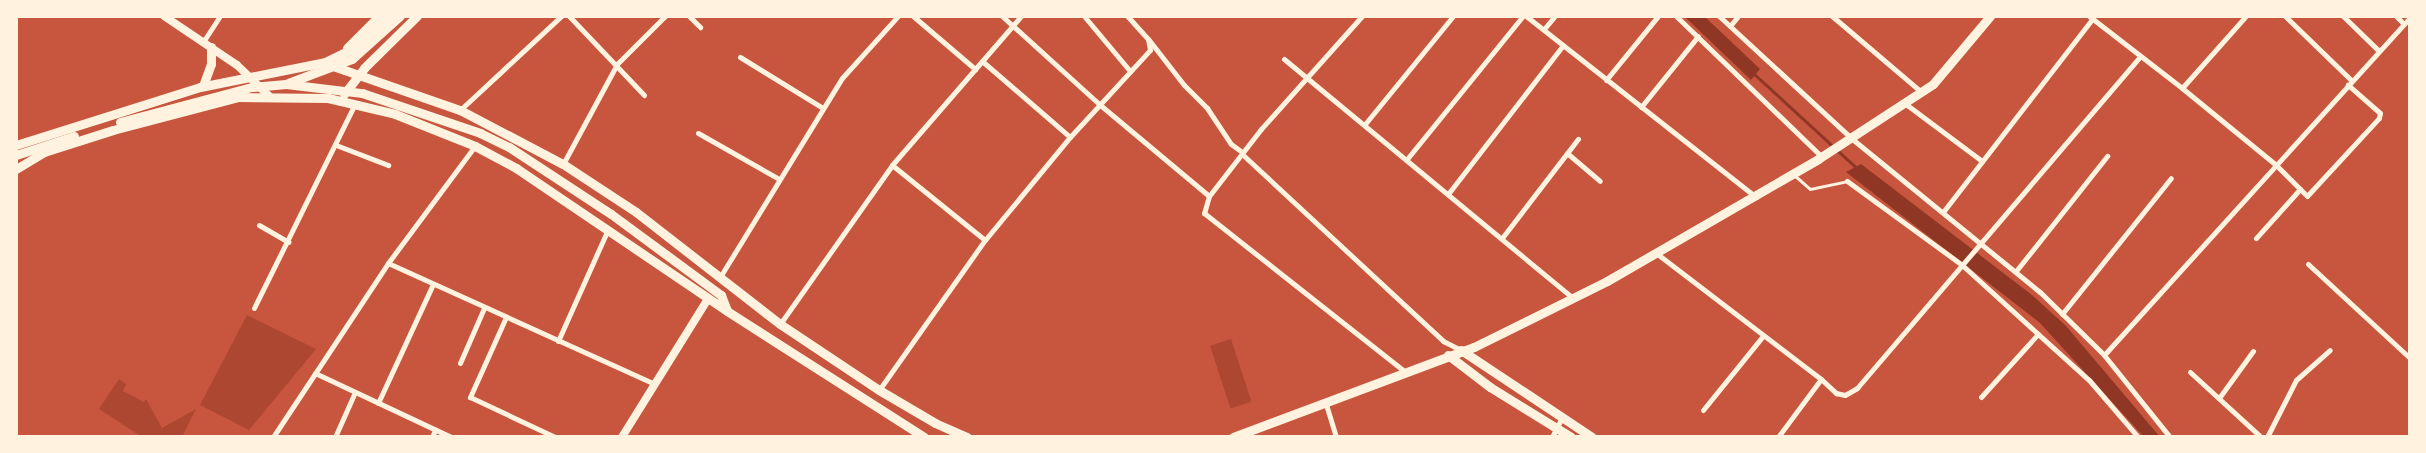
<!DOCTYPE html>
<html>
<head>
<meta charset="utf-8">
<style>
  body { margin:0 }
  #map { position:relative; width:2426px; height:453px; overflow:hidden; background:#c8553d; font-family:Merriweather,serif }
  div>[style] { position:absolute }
  .green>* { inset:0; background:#ae4732; transform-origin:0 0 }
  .water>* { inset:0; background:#8f3625 }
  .stream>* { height:3px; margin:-1.5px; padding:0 1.5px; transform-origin:1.5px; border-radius:1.5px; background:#8f3625 }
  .service>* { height:3px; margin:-1.5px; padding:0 1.5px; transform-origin:1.5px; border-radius:1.5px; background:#fff3e0 }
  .minor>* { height:5px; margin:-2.5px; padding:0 2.5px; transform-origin:2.5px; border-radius:2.5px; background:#fff3e0 }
  .tertiary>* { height:8px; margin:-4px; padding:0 4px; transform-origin:4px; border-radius:4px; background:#fff3e0 }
  .secondary>* { height:9px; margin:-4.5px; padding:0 4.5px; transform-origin:4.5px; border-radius:4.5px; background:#fff3e0 }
  .primary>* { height:9px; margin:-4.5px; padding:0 4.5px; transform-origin:4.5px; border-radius:4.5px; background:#fff3e0 }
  span { translate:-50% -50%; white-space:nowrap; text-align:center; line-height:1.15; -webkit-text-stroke:4.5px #fff3e0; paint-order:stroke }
  .frame { position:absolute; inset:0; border:18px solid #fff3e0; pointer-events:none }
</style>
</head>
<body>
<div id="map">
  <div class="green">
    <div style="clip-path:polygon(247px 315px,316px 349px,249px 430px,200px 405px)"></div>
    <div style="left:1231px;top:339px;width:66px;height:22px;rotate:72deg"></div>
    <div style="clip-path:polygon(119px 379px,126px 384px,123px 391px,144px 402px,146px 399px,162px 428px,196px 409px,182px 437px,142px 437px,99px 409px)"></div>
  </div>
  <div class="water">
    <div style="clip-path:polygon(1684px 16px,1704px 16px,1760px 69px,1751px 80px)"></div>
    <div style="clip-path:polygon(1861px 164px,2032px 295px,2066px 326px,2160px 437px,2144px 437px,2040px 323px,1846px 172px)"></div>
  </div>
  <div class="stream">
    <div style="left:1753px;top:73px;width:144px;rotate:42.5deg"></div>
  </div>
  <div class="service">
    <div style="left:1794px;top:175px;width:21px;rotate:41deg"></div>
    <div style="left:1810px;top:189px;width:38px;rotate:-12deg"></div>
  </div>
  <div class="minor">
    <div style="left:569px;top:16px;width:109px;rotate:46.5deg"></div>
    <div style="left:689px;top:16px;width:16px;rotate:45deg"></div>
    <div style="left:913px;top:16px;width:82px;rotate:40.5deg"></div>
    <div style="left:1002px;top:16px;width:131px;rotate:42.2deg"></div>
    <div style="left:1099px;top:104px;width:143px;rotate:39.9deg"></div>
    <div style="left:1084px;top:16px;width:72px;rotate:50.1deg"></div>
    <div style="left:1362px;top:16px;width:152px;rotate:131.8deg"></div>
    <div style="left:1261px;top:129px;width:85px;rotate:127.8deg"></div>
    <div style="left:1209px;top:196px;width:18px;rotate:106deg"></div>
    <div style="left:1204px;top:213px;width:255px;rotate:38.3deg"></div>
    <div style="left:1526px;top:16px;width:293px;rotate:38.2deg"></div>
    <div style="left:1676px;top:16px;width:203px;rotate:44deg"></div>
    <div style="left:1719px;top:16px;width:180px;rotate:42.7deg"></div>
    <div style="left:1851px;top:138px;width:244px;rotate:39.2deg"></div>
    <div style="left:2040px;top:292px;width:90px;rotate:44.5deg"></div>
    <div style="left:2104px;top:355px;width:105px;rotate:51.2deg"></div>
    <div style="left:1832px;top:16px;width:116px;rotate:40.4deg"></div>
    <div style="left:2089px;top:16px;width:118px;rotate:37.7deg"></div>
    <div style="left:2182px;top:88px;width:120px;rotate:39.3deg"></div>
    <div style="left:2275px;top:164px;width:35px;rotate:45deg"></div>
    <div style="left:2300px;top:189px;width:66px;rotate:131.9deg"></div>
    <div style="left:2285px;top:16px;width:93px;rotate:44.1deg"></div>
    <div style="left:2343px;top:16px;width:50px;rotate:44.2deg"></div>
    <div style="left:2396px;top:16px;width:11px;rotate:45deg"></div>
    <div style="left:1730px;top:26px;width:13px;rotate:-51deg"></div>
    <div style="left:1544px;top:29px;width:17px;rotate:-50deg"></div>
    <div style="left:1149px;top:40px;width:57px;rotate:52.1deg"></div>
    <div style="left:1184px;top:85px;width:33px;rotate:45deg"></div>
    <div style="left:1207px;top:108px;width:43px;rotate:56.3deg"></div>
    <div style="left:1231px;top:144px;width:14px;rotate:36deg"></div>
    <div style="left:203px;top:42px;width:31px;rotate:-57deg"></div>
    <div style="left:740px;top:57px;width:97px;rotate:31.6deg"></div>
    <div style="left:1284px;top:59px;width:374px;rotate:39.6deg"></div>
    <div style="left:982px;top:61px;width:116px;rotate:40.8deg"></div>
    <div style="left:1606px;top:80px;width:82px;rotate:-50.9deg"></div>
    <div style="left:2182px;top:88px;width:96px;rotate:-48.4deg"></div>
    <div style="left:1903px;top:102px;width:99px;rotate:36.8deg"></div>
    <div style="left:1641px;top:107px;width:91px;rotate:-51.2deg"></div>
    <div style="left:460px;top:110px;width:138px;rotate:-42.9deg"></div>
    <div style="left:1365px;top:124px;width:139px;rotate:-50.8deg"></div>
    <div style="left:698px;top:133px;width:93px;rotate:29.6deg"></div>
    <div style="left:336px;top:145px;width:56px;rotate:21deg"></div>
    <div style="left:1567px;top:153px;width:43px;rotate:40.3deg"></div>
    <div style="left:1242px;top:154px;width:275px;rotate:42.9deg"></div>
    <div style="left:1443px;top:341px;width:20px;rotate:27deg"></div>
    <div style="left:1407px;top:159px;width:184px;rotate:-51deg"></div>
    <div style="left:563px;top:164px;width:114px;rotate:-61.6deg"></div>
    <div style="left:617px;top:64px;width:68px;rotate:-45deg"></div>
    <div style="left:892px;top:165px;width:119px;rotate:38.9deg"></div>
    <div style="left:1847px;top:181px;width:142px;rotate:36.1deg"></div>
    <div style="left:1962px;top:265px;width:171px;rotate:42.2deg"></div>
    <div style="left:2089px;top:380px;width:75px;rotate:49.3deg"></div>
    <div style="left:2300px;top:189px;width:10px;rotate:45deg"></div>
    <div style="left:2307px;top:196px;width:106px;rotate:-47.3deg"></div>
    <div style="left:2379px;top:118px;width:5px;rotate:-79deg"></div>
    <div style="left:2380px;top:113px;width:43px;rotate:-138.8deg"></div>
    <div style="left:1448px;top:194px;width:188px;rotate:-52.3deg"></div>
    <div style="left:1943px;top:212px;width:244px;rotate:-52.3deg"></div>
    <div style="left:259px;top:225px;width:34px;rotate:30deg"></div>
    <div style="left:1502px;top:238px;width:125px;rotate:-52.5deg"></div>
    <div style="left:1656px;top:253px;width:208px;rotate:37.4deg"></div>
    <div style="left:1821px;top:379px;width:72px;rotate:126.6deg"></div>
    <div style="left:388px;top:263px;width:293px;rotate:24.4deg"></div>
    <div style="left:2308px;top:264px;width:139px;rotate:42.7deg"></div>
    <div style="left:2016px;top:271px;width:147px;rotate:-51.6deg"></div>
    <div style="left:720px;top:277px;width:233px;rotate:-58.5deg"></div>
    <div style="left:842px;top:78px;width:84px;rotate:-47.9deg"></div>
    <div style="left:254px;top:308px;width:228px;rotate:-63.7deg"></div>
    <div style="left:2062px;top:314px;width:174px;rotate:-51.3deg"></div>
    <div style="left:506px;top:317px;width:88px;rotate:114.2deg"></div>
    <div style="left:470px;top:397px;width:94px;rotate:25.2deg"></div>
    <div style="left:780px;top:324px;width:194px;rotate:-54.8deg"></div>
    <div style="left:892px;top:165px;width:197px;rotate:-49.1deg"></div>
    <div style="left:558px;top:341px;width:123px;rotate:-65.9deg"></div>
    <div style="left:2104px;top:355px;width:455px;rotate:-47.8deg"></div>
    <div style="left:460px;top:363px;width:60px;rotate:-66.4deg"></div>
    <div style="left:2190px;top:372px;width:96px;rotate:42.5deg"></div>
    <div style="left:315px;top:373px;width:150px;rotate:25.2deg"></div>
    <div style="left:1821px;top:379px;width:21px;rotate:43deg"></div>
    <div style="left:1836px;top:393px;width:9px;rotate:13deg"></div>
    <div style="left:1845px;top:395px;width:14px;rotate:-30deg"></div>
    <div style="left:1857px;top:388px;width:435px;rotate:-49.5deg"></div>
    <div style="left:879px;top:390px;width:184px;rotate:-54.8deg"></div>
    <div style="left:985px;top:240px;width:134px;rotate:-50.5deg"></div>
    <div style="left:1070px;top:137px;width:118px;rotate:-47.4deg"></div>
    <div style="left:1150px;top:50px;width:11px;rotate:-100deg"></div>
    <div style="left:1148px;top:39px;width:31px;rotate:-132deg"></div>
    <div style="left:1981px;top:397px;width:85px;rotate:-47.9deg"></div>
    <div style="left:2219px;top:398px;width:58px;rotate:-54.1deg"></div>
    <div style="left:1325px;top:401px;width:38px;rotate:73deg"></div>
    <div style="left:378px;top:403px;width:131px;rotate:-65.2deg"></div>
    <div style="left:1703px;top:410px;width:95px;rotate:-51deg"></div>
    <div style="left:273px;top:437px;width:209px;rotate:-56.5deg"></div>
    <div style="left:388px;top:263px;width:146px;rotate:-53.4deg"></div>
    <div style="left:335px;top:437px;width:49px;rotate:-66deg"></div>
    <div style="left:432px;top:437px;width:8px;rotate:-67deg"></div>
    <div style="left:1552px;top:437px;width:20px;rotate:-63deg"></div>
    <div style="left:2267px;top:437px;width:64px;rotate:-63deg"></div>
    <div style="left:2296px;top:380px;width:45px;rotate:-41.4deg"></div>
  </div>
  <div class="tertiary">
    <div style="left:164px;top:16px;width:88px;rotate:33.9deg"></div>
    <div style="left:237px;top:65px;width:47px;rotate:44.1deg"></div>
    <div style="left:622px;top:437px;width:163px;rotate:-58.1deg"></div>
  </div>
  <div class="secondary">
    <div style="left:1461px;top:350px;width:157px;rotate:33.6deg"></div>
    <div style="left:1448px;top:355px;width:53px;rotate:37.3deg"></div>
    <div style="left:1490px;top:387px;width:95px;rotate:31.7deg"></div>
    <div style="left:1233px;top:437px;width:257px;rotate:-20.5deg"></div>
    <div style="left:1474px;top:347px;width:148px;rotate:-26.4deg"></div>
    <div style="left:1607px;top:281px;width:244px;rotate:-30deg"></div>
    <div style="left:1818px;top:159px;width:137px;rotate:-33.1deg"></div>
    <div style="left:1933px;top:84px;width:89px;rotate:-50deg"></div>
  </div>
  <div class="primary">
    <div style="left:347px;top:48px;width:45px;rotate:-45deg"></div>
    <div style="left:330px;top:65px;width:138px;rotate:19.1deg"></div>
    <div style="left:460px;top:110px;width:116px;rotate:27.7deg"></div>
    <div style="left:563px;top:164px;width:87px;rotate:33.3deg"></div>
    <div style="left:636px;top:212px;width:182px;rotate:37.9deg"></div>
    <div style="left:780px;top:324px;width:119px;rotate:33.7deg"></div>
    <div style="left:879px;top:390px;width:65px;rotate:30.5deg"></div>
    <div style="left:935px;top:423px;width:35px;rotate:24deg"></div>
    <div style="left:204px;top:83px;width:20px;rotate:-70deg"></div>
    <div style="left:211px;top:64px;width:17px;rotate:-90deg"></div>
    <div style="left:288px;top:83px;width:68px;rotate:-20.6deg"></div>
    <div style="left:352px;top:59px;width:64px;rotate:-41.9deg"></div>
    <div style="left:344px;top:94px;width:33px;rotate:-52deg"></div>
    <div style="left:364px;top:68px;width:74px;rotate:-44.5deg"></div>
    <div style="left:120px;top:122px;width:137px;rotate:-14.9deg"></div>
    <div style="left:252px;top:87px;width:34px;rotate:-5deg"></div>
    <div style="left:286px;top:84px;width:77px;rotate:6.8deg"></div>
    <div style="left:362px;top:93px;width:125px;rotate:18.7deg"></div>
    <div style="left:480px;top:133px;width:32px;rotate:26deg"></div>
    <div style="left:509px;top:147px;width:122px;rotate:33.3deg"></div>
    <div style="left:611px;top:214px;width:137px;rotate:36.4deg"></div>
    <div style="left:721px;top:295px;width:17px;rotate:69deg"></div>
    <div style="left:16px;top:145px;width:193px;rotate:-17.5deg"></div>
    <div style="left:200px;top:87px;width:127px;rotate:-11.3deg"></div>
    <div style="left:325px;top:62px;width:37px;rotate:-26deg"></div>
    <div style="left:358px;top:46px;width:44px;rotate:-43.2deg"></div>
    <div style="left:16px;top:155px;width:61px;rotate:-18.1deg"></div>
    <div style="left:16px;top:169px;width:33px;rotate:-31deg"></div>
    <div style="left:44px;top:152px;width:72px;rotate:-17.7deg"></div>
    <div style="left:113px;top:130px;width:129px;rotate:-14.8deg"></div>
    <div style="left:238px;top:97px;width:90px;rotate:0.6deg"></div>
    <div style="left:328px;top:98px;width:69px;rotate:13.4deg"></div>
    <div style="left:395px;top:114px;width:86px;rotate:21.8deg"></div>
    <div style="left:475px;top:146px;width:47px;rotate:28.2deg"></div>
    <div style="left:516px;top:168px;width:255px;rotate:34.1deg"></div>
    <div style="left:727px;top:311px;width:234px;rotate:32.6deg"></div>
  </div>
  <div class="frame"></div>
</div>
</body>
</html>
